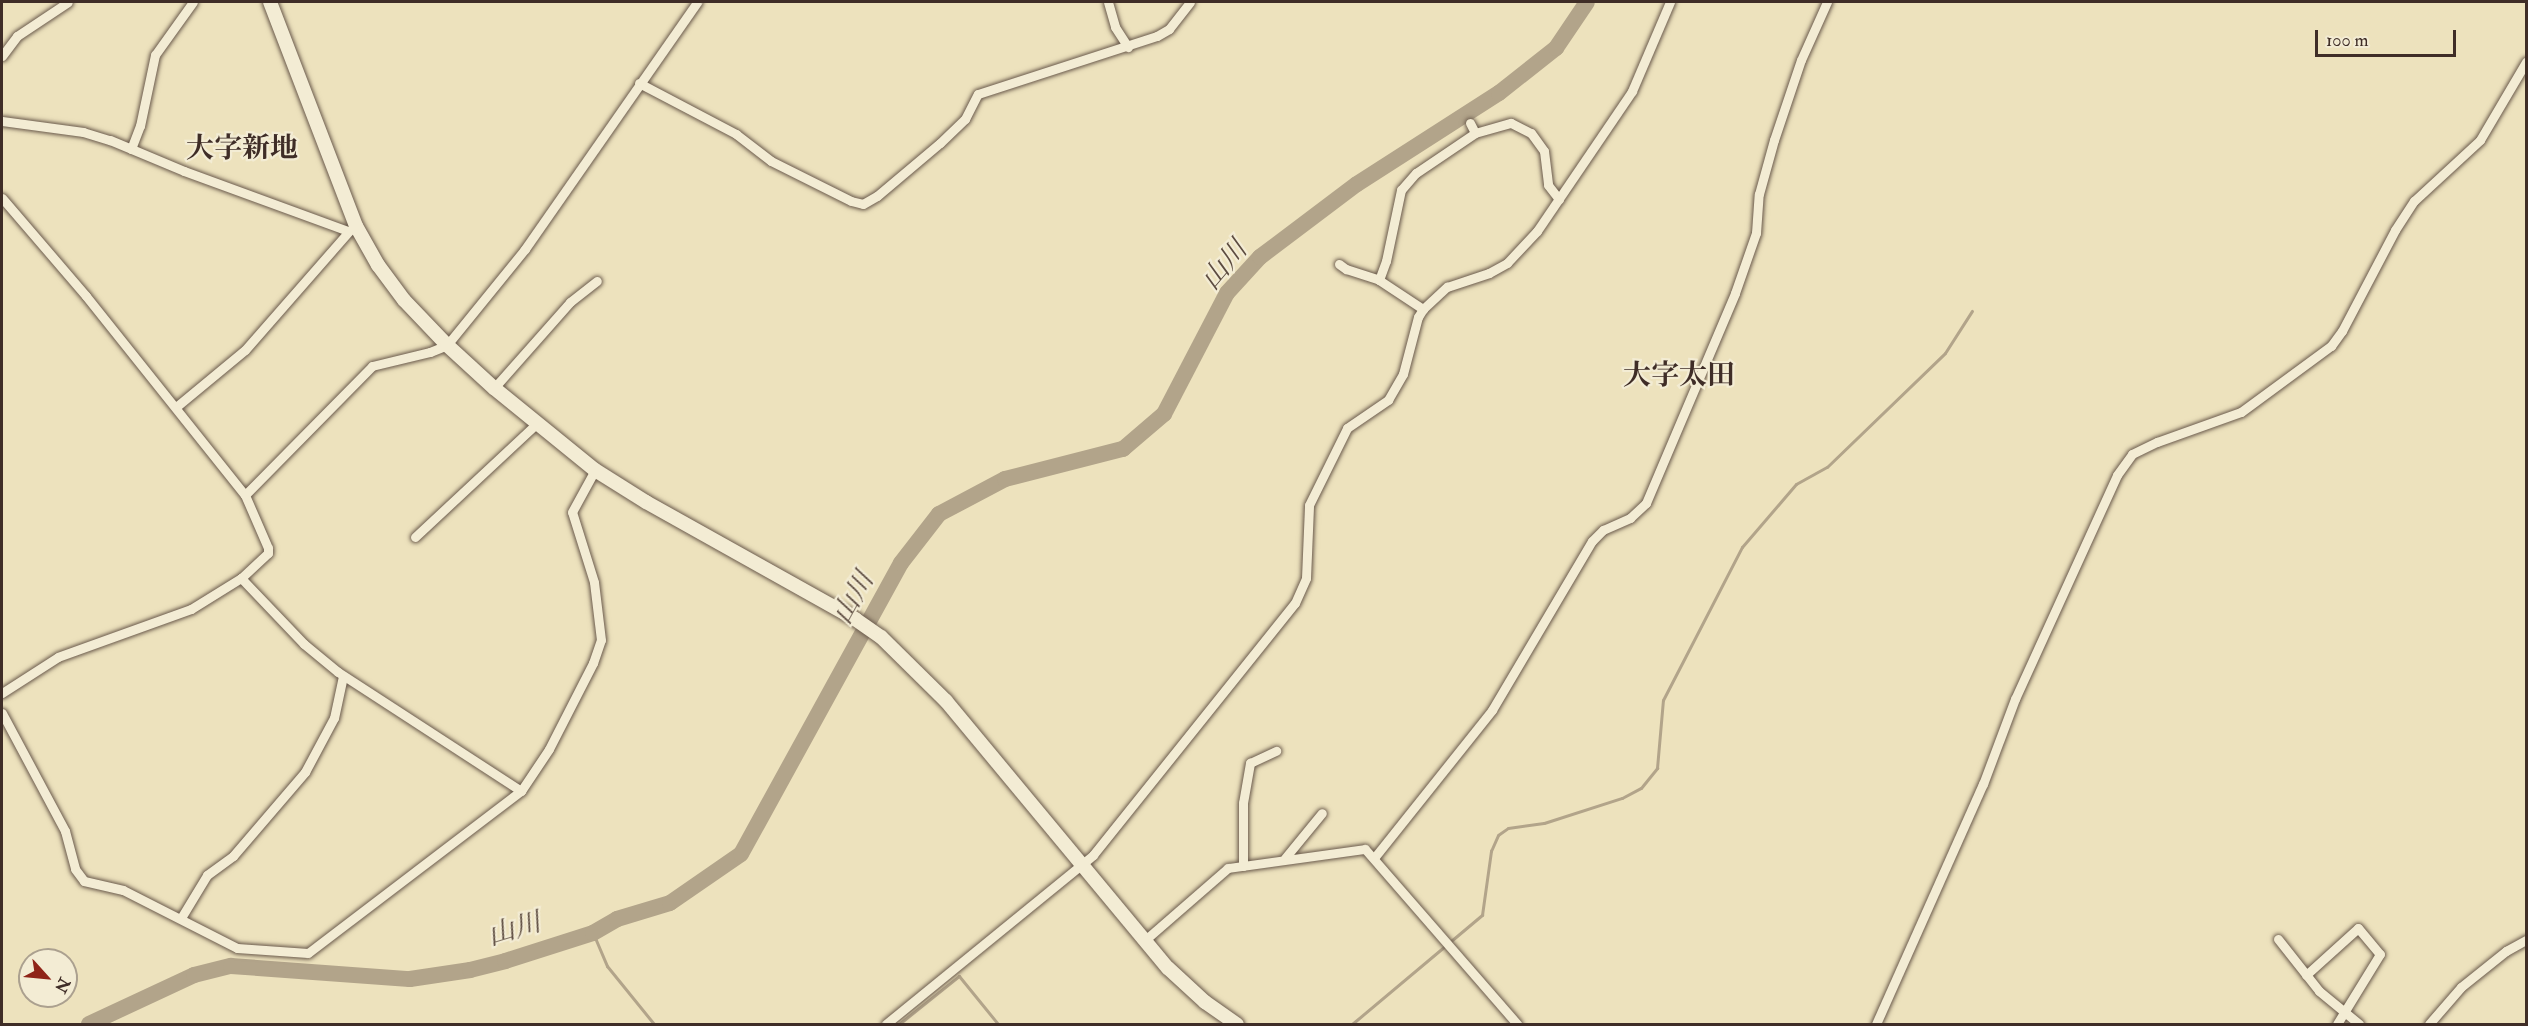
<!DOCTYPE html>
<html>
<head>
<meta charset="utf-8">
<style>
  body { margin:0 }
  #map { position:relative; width:2528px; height:1026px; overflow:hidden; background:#ede2bd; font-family:"IM FELL Double Pica","Noto Serif JP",serif }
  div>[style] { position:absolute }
  .stream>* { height:3px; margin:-1.5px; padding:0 1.5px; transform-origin:1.5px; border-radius:1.5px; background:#b2a48a }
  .river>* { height:16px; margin:-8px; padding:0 8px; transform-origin:8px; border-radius:8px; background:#b2a48a }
  .roads { filter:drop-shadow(0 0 2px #6a5a4c) drop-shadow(0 0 2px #6a5a4c) }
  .street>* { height:9px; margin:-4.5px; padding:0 4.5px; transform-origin:4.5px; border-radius:4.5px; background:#f3ecd4 }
  .secondary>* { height:14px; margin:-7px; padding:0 7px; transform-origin:7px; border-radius:7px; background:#f3ecd4 }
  span { translate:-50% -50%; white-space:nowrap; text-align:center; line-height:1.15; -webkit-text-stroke:4.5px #f3ecd4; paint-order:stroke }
  .water-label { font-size:27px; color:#5c4b40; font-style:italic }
  .quarter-label { font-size:28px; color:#3f2d27; font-weight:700 }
  .frame { position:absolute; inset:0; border:3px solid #3f2d27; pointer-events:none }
  .north { position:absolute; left:18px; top:948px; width:60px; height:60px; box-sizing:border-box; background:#f3ecd4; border:2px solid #aba08f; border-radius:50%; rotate:117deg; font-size:16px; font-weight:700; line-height:24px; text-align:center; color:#3f2d27 }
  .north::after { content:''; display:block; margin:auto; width:21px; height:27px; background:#8f2418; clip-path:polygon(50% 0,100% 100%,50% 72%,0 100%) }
  .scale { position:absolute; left:2315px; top:30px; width:141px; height:27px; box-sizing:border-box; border:3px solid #3f2d27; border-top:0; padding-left:8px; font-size:18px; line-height:21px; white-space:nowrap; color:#3f2d27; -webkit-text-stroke:4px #f3ecd4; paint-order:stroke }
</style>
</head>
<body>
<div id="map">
  <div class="stream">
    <div style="left:593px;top:933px;width:36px;rotate:67deg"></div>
    <div style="left:607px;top:966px;width:75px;rotate:51deg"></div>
    <div style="left:899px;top:1024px;width:77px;rotate:-38.7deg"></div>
    <div style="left:959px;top:976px;width:62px;rotate:50.9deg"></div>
    <div style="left:1352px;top:1024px;width:170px;rotate:-40deg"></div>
    <div style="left:1482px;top:915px;width:65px;rotate:-82deg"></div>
    <div style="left:1491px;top:851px;width:17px;rotate:-66deg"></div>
    <div style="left:1498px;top:835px;width:12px;rotate:-35deg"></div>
    <div style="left:1508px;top:828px;width:36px;rotate:-8deg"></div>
    <div style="left:1544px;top:823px;width:82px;rotate:-17.8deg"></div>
    <div style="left:1622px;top:798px;width:21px;rotate:-28deg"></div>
    <div style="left:1641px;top:788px;width:26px;rotate:-51deg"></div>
    <div style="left:1657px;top:768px;width:68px;rotate:-85deg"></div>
    <div style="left:1663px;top:700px;width:172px;rotate:-62.7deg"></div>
    <div style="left:1742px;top:547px;width:83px;rotate:-49.4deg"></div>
    <div style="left:1796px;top:484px;width:35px;rotate:-29deg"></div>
    <div style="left:1827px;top:467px;width:164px;rotate:-44deg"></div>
    <div style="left:1945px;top:353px;width:50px;rotate:-57.3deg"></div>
  </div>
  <div class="river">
    <div style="left:89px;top:1024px;width:116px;rotate:-25deg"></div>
    <div style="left:194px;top:975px;width:38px;rotate:-14deg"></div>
    <div style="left:231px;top:966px;width:179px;rotate:4.2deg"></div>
    <div style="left:410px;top:979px;width:61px;rotate:-8.5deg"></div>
    <div style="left:470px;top:970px;width:36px;rotate:-14deg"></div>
    <div style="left:505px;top:961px;width:92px;rotate:-17.7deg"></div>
    <div style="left:593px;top:933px;width:28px;rotate:-30deg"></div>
    <div style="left:617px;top:919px;width:55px;rotate:-16.8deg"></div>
    <div style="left:670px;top:903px;width:86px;rotate:-34.6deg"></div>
    <div style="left:741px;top:854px;width:332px;rotate:-61.2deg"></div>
    <div style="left:901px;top:563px;width:62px;rotate:-52.2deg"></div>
    <div style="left:939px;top:514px;width:75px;rotate:-27.9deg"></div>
    <div style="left:1005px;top:479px;width:122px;rotate:-14.3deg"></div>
    <div style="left:1123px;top:449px;width:54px;rotate:-40.5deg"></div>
    <div style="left:1164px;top:414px;width:136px;rotate:-62.5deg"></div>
    <div style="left:1227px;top:293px;width:49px;rotate:-47.5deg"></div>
    <div style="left:1260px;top:257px;width:121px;rotate:-37deg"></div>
    <div style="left:1357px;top:184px;width:169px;rotate:-32.7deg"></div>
    <div style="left:1499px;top:93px;width:73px;rotate:-38.3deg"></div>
    <div style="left:1556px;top:48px;width:55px;rotate:-56deg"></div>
  </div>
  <div class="roads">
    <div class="street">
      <div style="left:1108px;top:2px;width:26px;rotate:74deg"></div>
      <div style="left:1115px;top:27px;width:24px;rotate:57deg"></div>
      <div style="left:2px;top:56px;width:25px;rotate:-53deg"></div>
      <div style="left:17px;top:36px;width:61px;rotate:-33.7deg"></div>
      <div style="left:639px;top:83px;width:110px;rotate:27.7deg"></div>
      <div style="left:736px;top:134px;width:44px;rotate:37.6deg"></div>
      <div style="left:771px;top:161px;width:89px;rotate:26.6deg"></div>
      <div style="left:851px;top:201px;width:12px;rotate:14deg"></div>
      <div style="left:863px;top:204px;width:16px;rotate:-30deg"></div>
      <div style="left:877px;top:196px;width:82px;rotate:-40.1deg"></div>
      <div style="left:940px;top:143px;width:35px;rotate:-44deg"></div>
      <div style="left:965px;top:119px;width:28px;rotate:-63deg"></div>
      <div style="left:978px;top:94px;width:188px;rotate:-18deg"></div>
      <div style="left:1157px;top:36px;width:14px;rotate:-30deg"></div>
      <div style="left:1169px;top:29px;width:34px;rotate:-52deg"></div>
      <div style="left:2px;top:121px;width:82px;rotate:7.7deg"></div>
      <div style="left:83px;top:132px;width:28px;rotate:17deg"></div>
      <div style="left:110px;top:140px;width:80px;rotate:22.7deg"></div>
      <div style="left:184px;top:171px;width:175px;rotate:20.1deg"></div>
      <div style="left:1470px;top:123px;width:11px;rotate:63deg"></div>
      <div style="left:1475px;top:133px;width:37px;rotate:-16deg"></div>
      <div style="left:1511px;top:123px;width:22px;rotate:27deg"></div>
      <div style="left:1531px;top:133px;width:22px;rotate:54deg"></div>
      <div style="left:1544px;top:151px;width:34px;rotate:83deg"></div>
      <div style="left:1548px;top:185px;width:18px;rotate:52deg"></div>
      <div style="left:131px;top:149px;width:25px;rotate:-69deg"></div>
      <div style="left:140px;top:126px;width:73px;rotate:-78.1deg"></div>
      <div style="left:155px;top:55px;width:65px;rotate:-54.4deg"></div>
      <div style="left:2px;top:198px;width:129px;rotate:49.4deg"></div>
      <div style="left:86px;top:296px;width:255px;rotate:51.4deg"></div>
      <div style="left:245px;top:495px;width:58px;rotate:66.5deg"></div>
      <div style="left:268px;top:548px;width:5px;rotate:90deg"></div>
      <div style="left:268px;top:553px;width:37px;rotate:137deg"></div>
      <div style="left:241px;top:578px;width:59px;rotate:148.2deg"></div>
      <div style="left:191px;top:609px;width:141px;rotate:160.2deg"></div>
      <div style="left:58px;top:657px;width:67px;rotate:147.3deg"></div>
      <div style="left:1339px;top:264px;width:9px;rotate:36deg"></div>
      <div style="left:1346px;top:269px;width:35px;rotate:18deg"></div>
      <div style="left:1379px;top:280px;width:53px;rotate:33.4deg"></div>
      <div style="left:1379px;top:280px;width:20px;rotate:-70deg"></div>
      <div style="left:1386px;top:261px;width:73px;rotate:-78.1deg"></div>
      <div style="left:1401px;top:190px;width:23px;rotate:-49deg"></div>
      <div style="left:1416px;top:173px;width:71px;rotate:-34.1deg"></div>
      <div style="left:494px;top:388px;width:115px;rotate:-48.5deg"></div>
      <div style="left:570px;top:302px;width:34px;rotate:-38deg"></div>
      <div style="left:176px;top:407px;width:89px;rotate:-39.6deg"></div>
      <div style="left:245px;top:350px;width:159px;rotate:-48.8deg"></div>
      <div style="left:245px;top:495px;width:181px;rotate:-45.4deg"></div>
      <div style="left:372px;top:366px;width:60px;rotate:-13.6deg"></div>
      <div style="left:430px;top:352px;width:18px;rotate:-22deg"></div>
      <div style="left:447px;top:345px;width:124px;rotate:-50.9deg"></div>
      <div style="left:525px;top:249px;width:301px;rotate:-55.1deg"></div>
      <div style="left:415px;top:537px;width:166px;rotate:-43deg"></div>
      <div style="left:241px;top:578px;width:91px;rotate:46.3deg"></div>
      <div style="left:304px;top:644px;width:44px;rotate:39.5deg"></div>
      <div style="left:338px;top:672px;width:218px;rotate:33deg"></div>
      <div style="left:2px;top:713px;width:134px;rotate:61.9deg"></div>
      <div style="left:65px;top:831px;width:39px;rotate:75deg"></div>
      <div style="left:75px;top:869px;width:15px;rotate:53deg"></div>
      <div style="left:84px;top:881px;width:40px;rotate:13deg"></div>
      <div style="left:123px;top:890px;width:128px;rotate:27deg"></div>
      <div style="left:237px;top:948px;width:71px;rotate:4deg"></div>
      <div style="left:308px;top:953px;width:268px;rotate:-37.3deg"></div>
      <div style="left:521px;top:791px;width:50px;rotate:-56.3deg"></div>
      <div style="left:549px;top:749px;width:97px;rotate:-62.9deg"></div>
      <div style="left:593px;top:663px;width:24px;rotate:-71deg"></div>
      <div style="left:601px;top:640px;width:58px;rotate:-96.9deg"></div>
      <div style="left:594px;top:582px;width:73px;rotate:-107.4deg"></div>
      <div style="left:572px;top:512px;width:48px;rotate:-61.3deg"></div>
      <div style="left:1285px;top:858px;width:58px;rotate:-50.6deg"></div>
      <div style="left:1374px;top:858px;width:189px;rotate:-51.4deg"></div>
      <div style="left:1492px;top:710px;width:196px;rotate:-59.4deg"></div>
      <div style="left:1592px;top:541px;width:16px;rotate:-45deg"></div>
      <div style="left:1603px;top:530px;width:30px;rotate:-24deg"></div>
      <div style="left:1630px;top:518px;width:22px;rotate:-43deg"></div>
      <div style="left:1646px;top:503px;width:228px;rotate:-67deg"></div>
      <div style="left:1735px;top:293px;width:64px;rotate:-70.7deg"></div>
      <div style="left:1756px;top:233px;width:39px;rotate:-86deg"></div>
      <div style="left:1759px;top:194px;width:56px;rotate:-74.5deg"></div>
      <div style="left:1774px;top:140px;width:84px;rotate:-71.4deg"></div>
      <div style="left:1801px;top:60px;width:64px;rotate:-65.9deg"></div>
      <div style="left:1243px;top:866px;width:63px;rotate:-90deg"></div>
      <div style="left:1243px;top:803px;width:41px;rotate:-80.1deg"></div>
      <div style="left:1250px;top:763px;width:29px;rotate:-25deg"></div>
      <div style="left:181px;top:918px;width:50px;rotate:-58.8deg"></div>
      <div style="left:207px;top:875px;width:32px;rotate:-36deg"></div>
      <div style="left:233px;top:856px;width:111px;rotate:-49.4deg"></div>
      <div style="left:305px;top:772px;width:61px;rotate:-61.8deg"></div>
      <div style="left:334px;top:718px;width:43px;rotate:-77.9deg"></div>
      <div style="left:2278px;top:939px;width:66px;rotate:51.7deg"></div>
      <div style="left:2319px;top:991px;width:52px;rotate:39.5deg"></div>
      <div style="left:1144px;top:941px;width:111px;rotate:-41deg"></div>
      <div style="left:1228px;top:868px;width:138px;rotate:-7.9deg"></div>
      <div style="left:1365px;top:849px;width:232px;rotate:49deg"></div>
      <div style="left:2306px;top:975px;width:70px;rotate:-42.1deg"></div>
      <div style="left:2358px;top:928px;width:34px;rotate:50deg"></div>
      <div style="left:2380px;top:954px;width:82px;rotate:121.6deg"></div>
      <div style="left:886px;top:1024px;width:267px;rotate:-39.2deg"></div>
      <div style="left:1093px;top:855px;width:323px;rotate:-51.3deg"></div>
      <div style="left:1295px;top:603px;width:27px;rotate:-66deg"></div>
      <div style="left:1306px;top:578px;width:73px;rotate:-87.6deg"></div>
      <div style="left:1309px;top:505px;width:86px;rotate:-63.7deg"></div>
      <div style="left:1347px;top:428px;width:50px;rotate:-34.3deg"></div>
      <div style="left:1388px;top:400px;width:30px;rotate:-60deg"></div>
      <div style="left:1403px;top:374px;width:59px;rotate:-75.3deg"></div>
      <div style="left:1418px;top:317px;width:9px;rotate:-58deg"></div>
      <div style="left:1423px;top:309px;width:33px;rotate:-43deg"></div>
      <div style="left:1447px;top:287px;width:44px;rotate:-18.4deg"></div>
      <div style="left:1489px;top:273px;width:21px;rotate:-29deg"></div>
      <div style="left:1507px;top:263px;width:44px;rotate:-46.8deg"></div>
      <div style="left:1537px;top:231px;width:169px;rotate:-55.8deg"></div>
      <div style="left:1632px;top:91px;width:97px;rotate:-66.9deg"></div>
      <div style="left:1876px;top:1024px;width:263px;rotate:-66deg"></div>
      <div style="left:1983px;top:784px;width:91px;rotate:-69.4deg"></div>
      <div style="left:2015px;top:699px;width:246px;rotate:-65.5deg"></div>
      <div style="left:2117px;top:475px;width:26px;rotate:-54deg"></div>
      <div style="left:2132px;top:454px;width:28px;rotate:-26deg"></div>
      <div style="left:2157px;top:442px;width:89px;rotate:-19.7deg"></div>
      <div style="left:2241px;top:412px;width:112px;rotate:-36.3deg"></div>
      <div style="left:2331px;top:346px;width:19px;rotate:-54deg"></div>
      <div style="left:2342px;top:331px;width:114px;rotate:-62.3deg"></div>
      <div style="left:2395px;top:230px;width:35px;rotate:-57deg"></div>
      <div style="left:2414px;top:201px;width:90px;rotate:-42.7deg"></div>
      <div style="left:2480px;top:140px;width:91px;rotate:-59.5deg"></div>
      <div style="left:2429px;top:1024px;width:49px;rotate:-49.1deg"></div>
      <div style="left:2461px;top:987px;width:58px;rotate:-38.7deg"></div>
      <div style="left:2506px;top:951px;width:23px;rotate:-29deg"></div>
    </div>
    <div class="secondary">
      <div style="left:270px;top:2px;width:240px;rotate:69deg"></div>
      <div style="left:356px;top:226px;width:45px;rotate:60.6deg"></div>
      <div style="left:378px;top:265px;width:44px;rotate:53.4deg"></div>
      <div style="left:404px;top:300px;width:62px;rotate:46.3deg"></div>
      <div style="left:447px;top:345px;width:64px;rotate:42.5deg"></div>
      <div style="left:494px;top:388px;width:130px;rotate:39.1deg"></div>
      <div style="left:595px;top:470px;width:60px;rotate:32.1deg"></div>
      <div style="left:646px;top:502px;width:240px;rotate:29.2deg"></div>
      <div style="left:855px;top:619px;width:32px;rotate:35deg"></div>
      <div style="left:881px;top:637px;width:91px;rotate:44.6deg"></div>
      <div style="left:946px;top:701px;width:347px;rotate:50.3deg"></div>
      <div style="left:1168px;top:968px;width:50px;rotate:42.6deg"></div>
      <div style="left:1205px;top:1002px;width:39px;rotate:35deg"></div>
    </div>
  </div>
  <div class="water-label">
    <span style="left:1224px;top:265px;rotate:-50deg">山川</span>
    <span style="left:853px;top:598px;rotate:-61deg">山川</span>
    <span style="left:514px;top:929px;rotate:-17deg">山川</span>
  </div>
  <div class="quarter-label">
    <span style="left:242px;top:149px">大字新地</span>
    <span style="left:1679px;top:376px">大字太田</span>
  </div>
  <div class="frame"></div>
  <div class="north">N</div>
  <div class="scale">100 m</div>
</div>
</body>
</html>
